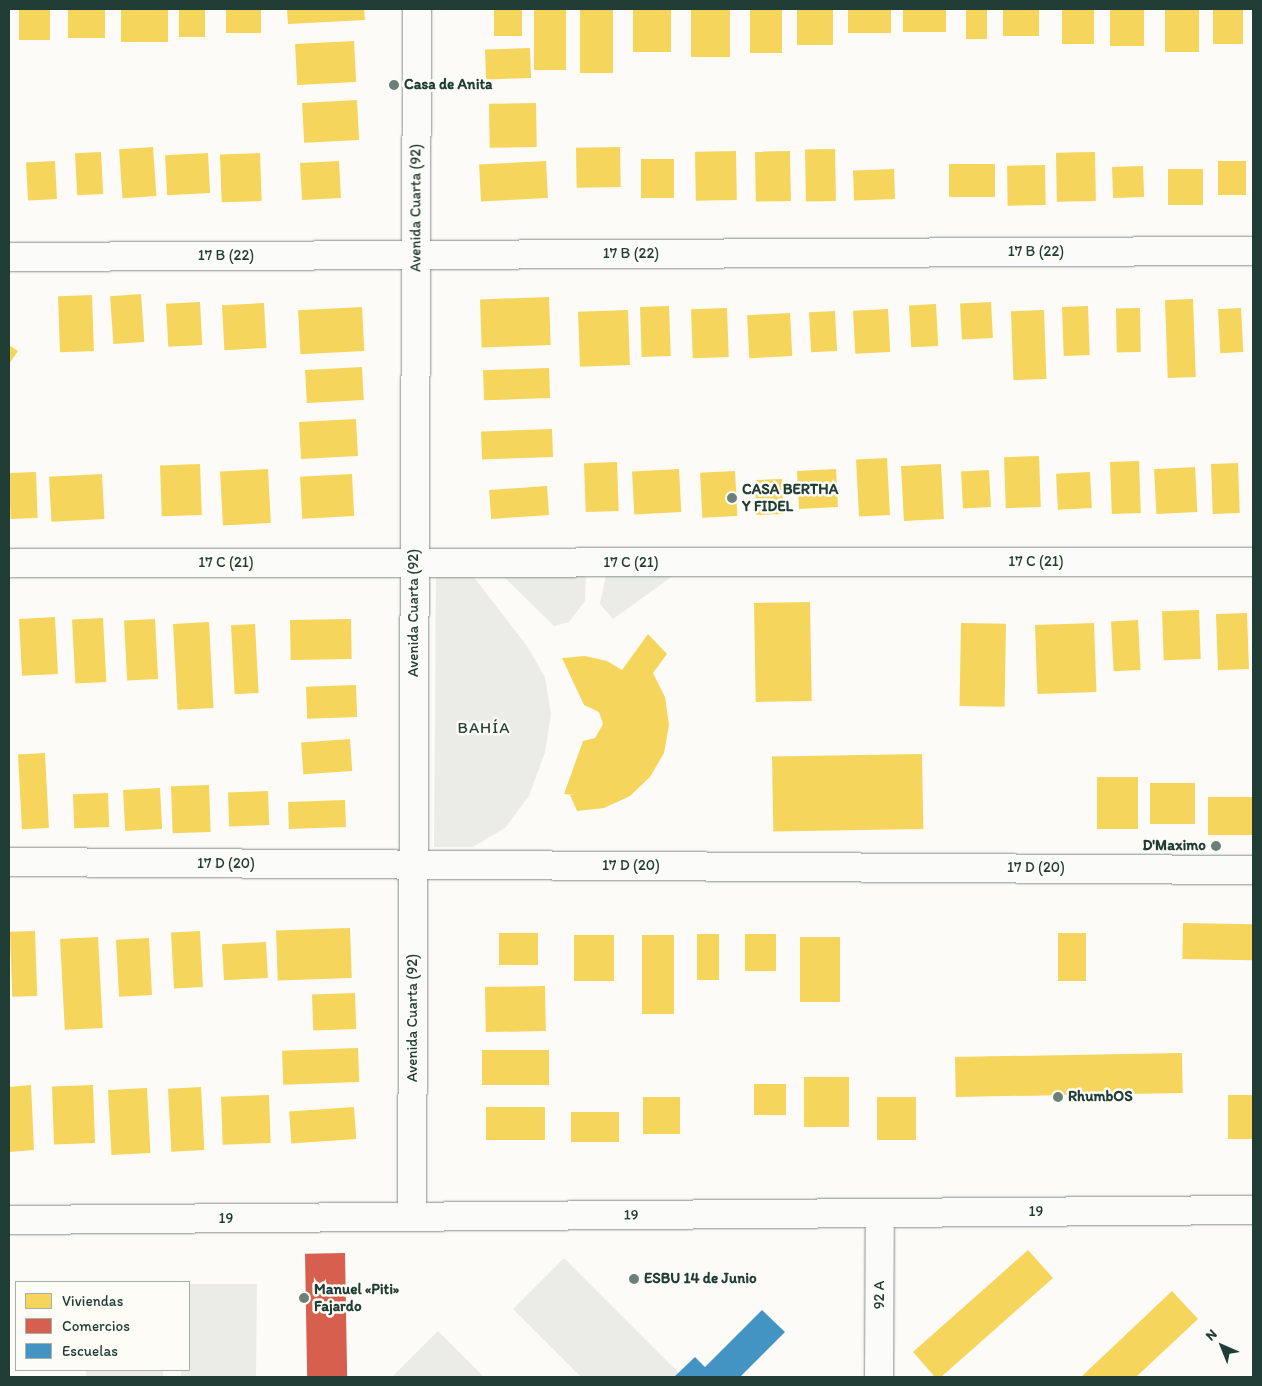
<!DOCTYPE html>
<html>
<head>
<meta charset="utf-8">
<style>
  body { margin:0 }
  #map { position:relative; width:1262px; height:1386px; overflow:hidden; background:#fcfbf8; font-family:Itim,sans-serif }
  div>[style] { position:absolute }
  .green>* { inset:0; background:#ebece8; transform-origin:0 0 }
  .homes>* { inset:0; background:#f6d55c; transform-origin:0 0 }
  .shops>* { inset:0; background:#d6604d; transform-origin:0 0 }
  .schools>* { inset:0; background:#4393c3 }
  .roads { filter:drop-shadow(0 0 1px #888d8a) drop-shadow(0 0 1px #888d8a) }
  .minor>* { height:28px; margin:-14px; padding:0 14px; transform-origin:14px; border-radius:14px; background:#fbfbf9 }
  .tertiary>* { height:28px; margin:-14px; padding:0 14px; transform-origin:14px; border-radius:14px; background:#fbfbf9 }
  .dots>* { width:14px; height:14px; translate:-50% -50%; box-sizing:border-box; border:2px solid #fdfcf7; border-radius:50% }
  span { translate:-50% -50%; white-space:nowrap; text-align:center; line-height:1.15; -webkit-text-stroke:5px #fdfcf7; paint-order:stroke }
  .poi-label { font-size:15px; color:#1f3d34; font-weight:700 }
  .left { translate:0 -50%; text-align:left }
  .right { translate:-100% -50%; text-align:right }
  .street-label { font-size:15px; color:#1f3d34 }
  .neighbourhood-label { font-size:16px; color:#1f3d34; letter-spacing:1px }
  .frame { position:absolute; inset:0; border:10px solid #1f3d34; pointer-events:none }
  .legend { position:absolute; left:15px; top:1281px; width:175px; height:90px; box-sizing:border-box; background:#fdfcf7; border:1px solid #a4b0a9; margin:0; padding:6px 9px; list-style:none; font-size:15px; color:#1f3d34 }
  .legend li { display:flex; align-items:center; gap:10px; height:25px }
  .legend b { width:25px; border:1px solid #a4b0a9 }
  .north { position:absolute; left:1197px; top:1321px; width:50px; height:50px; -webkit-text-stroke:4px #fdfcf7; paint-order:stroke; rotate:316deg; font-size:14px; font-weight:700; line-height:20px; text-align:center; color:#1f3d34 }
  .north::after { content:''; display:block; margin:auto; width:18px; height:22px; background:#1f3d34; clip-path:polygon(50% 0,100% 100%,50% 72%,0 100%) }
</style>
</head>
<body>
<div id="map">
  <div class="green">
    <div style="clip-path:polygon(436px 571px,469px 571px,527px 646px,545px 677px,551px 714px,545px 752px,529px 796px,505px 828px,473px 847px,434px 847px)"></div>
    <div style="clip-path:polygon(498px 571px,586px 575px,585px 601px,569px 622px,554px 626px)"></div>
    <div style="clip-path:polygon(677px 573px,613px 619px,600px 604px,606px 575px)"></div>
    <div style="clip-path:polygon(564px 1258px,679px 1373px,674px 1377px,581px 1377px,513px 1309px)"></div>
    <div style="clip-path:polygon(189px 1284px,257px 1284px,256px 1377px,181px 1377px,181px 1370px,189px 1370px)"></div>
    <div style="clip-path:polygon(438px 1331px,484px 1377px,392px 1377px)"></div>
    <div style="left:86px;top:1370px;width:77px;height:7px"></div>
  </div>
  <div class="homes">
    <div style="left:19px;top:9px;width:31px;height:31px"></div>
    <div style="left:68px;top:9px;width:37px;height:29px"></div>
    <div style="left:121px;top:9px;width:47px;height:33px"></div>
    <div style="left:179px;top:9px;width:26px;height:28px"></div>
    <div style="left:226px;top:9px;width:35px;height:24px"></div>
    <div style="clip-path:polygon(287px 9px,364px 9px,365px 20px,288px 24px)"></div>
    <div style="left:494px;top:9px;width:28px;height:27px"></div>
    <div style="left:534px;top:9px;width:32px;height:61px"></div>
    <div style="left:580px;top:9px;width:33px;height:64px"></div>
    <div style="left:633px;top:9px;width:38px;height:43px"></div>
    <div style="left:691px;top:9px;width:39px;height:48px"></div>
    <div style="left:750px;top:9px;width:32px;height:44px"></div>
    <div style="left:797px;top:9px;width:36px;height:36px"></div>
    <div style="left:848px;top:9px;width:43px;height:24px"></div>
    <div style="left:903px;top:9px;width:43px;height:23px"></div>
    <div style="left:966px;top:9px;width:21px;height:30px"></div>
    <div style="left:1003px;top:9px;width:36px;height:27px"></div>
    <div style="left:1062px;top:9px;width:32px;height:35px"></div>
    <div style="left:1110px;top:9px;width:34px;height:37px"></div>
    <div style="left:1165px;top:9px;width:34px;height:43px"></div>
    <div style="left:1213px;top:9px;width:30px;height:35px"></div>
    <div style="left:354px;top:41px;width:41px;height:59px;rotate:87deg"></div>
    <div style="left:530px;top:48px;width:30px;height:45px;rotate:88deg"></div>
    <div style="left:357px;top:100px;width:40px;height:55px;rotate:87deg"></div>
    <div style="left:536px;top:103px;width:44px;height:47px;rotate:89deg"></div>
    <div style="left:153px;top:147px;width:49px;height:34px;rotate:86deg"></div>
    <div style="left:620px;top:147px;width:40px;height:44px;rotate:89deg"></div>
    <div style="left:835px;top:149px;width:52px;height:30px;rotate:89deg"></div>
    <div style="left:736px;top:151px;width:49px;height:41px;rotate:89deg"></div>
    <div style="left:790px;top:151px;width:50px;height:35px;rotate:89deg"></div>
    <div style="left:101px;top:152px;width:42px;height:26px;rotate:87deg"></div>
    <div style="left:1095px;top:152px;width:49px;height:39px;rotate:89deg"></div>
    <div style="left:208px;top:153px;width:40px;height:43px;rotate:87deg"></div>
    <div style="left:260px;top:153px;width:48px;height:40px;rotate:88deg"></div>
    <div style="left:674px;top:159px;width:39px;height:33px;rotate:90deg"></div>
    <div style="left:55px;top:161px;width:38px;height:29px;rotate:87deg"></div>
    <div style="left:339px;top:161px;width:37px;height:39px;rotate:87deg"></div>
    <div style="left:546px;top:161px;width:37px;height:67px;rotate:87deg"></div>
    <div style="left:1218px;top:161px;width:28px;height:34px"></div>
    <div style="left:995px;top:164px;width:33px;height:46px;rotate:90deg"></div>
    <div style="left:1045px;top:165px;width:40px;height:38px;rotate:89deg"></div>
    <div style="left:1143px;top:166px;width:31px;height:31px;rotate:88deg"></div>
    <div style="left:894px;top:169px;width:30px;height:41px;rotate:88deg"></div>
    <div style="left:1203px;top:169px;width:36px;height:35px;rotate:90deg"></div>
    <div style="left:141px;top:294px;width:48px;height:31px;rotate:86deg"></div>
    <div style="left:92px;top:295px;width:56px;height:34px;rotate:88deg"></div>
    <div style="left:549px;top:297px;width:48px;height:69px;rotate:88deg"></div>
    <div style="left:1193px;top:299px;width:78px;height:28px;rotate:88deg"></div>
    <div style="left:200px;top:302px;width:43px;height:34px;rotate:87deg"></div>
    <div style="left:991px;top:302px;width:36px;height:31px;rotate:87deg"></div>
    <div style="left:264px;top:303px;width:45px;height:42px;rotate:87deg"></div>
    <div style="left:936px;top:304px;width:42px;height:27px;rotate:87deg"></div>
    <div style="left:669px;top:306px;width:50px;height:29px;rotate:88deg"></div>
    <div style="left:1088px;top:306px;width:49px;height:26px;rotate:88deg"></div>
    <div style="left:362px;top:307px;width:44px;height:64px;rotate:87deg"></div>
    <div style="left:727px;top:308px;width:49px;height:36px;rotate:88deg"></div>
    <div style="left:1140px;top:308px;width:44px;height:24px;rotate:89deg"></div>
    <div style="left:1241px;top:308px;width:44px;height:23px;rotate:87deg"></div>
    <div style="left:888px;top:309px;width:43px;height:35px;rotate:87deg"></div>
    <div style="left:628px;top:310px;width:55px;height:50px;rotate:88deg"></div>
    <div style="left:1044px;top:310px;width:69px;height:33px;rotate:88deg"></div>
    <div style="left:835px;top:311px;width:40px;height:26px;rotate:87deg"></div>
    <div style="left:790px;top:313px;width:43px;height:43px;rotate:87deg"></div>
    <div style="clip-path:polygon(9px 345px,18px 351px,9px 364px)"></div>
    <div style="left:362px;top:367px;width:33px;height:57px;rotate:87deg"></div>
    <div style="left:549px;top:368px;width:30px;height:66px;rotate:88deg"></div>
    <div style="left:356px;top:419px;width:37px;height:57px;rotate:87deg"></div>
    <div style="left:552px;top:429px;width:28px;height:71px;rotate:88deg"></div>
    <div style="left:1039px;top:456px;width:51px;height:35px;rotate:88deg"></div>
    <div style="left:887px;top:458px;width:57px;height:31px;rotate:87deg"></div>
    <div style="left:1139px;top:461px;width:52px;height:29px;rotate:88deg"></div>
    <div style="left:617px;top:462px;width:49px;height:33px;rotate:88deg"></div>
    <div style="left:1238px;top:463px;width:50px;height:27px;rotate:88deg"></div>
    <div style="left:200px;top:464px;width:51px;height:40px;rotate:88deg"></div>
    <div style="left:941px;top:464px;width:55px;height:40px;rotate:87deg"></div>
    <div style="left:1195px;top:467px;width:45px;height:41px;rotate:87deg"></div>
    <div style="left:268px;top:469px;width:54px;height:48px;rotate:87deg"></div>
    <div style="left:679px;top:469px;width:43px;height:47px;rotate:87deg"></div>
    <div style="left:836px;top:469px;width:38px;height:39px;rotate:87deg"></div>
    <div style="left:989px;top:470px;width:37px;height:28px;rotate:87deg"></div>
    <div style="left:735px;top:471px;width:45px;height:35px;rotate:87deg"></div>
    <div style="left:36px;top:472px;width:46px;height:27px;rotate:88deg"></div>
    <div style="left:1090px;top:472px;width:36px;height:34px;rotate:87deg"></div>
    <div style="left:102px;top:474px;width:45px;height:53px;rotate:87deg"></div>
    <div style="left:352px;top:474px;width:42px;height:52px;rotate:87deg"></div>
    <div style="left:782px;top:479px;width:35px;height:27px;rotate:88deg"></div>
    <div style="left:547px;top:486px;width:29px;height:58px;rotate:86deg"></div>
    <div style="left:810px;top:602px;width:99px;height:56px;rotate:89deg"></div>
    <div style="left:1199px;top:610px;width:49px;height:37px;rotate:88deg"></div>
    <div style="left:1247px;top:613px;width:56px;height:31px;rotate:88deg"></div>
    <div style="left:55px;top:617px;width:57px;height:36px;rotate:87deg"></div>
    <div style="left:103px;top:618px;width:64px;height:31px;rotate:87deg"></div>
    <div style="left:155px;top:619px;width:60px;height:31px;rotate:87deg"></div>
    <div style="left:351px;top:619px;width:40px;height:61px;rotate:89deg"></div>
    <div style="left:1138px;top:620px;width:50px;height:27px;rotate:87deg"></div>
    <div style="left:209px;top:622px;width:86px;height:36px;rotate:87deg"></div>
    <div style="left:961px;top:623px;width:45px;height:83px;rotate:1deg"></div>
    <div style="left:1094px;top:623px;width:69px;height:59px;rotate:88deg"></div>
    <div style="left:255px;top:624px;width:69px;height:24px;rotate:87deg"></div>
    <div style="clip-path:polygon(648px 634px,667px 654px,653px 673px,665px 697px,669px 725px,664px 753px,650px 777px,630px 796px,604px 808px,577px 811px,570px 795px,575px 795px,564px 794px,583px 741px,595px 738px,603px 724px,599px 712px,584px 705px,562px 658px,585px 656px,607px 661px,622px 670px)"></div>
    <div style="left:356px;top:685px;width:32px;height:50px;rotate:88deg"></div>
    <div style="left:350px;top:739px;width:32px;height:49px;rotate:86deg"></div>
    <div style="left:45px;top:753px;width:75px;height:27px;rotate:87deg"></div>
    <div style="left:922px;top:754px;width:75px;height:150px;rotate:89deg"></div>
    <div style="left:1138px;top:777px;width:52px;height:41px;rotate:90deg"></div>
    <div style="left:1150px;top:783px;width:45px;height:41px"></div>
    <div style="left:209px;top:785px;width:47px;height:38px;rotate:88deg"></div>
    <div style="left:160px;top:788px;width:41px;height:37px;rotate:87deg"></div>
    <div style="left:268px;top:791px;width:34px;height:40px;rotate:88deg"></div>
    <div style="left:108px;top:793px;width:34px;height:35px;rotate:88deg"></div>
    <div style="left:1208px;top:797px;width:45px;height:38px"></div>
    <div style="left:345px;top:800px;width:27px;height:57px;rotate:88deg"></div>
    <div style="left:1183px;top:923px;width:70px;height:36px;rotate:1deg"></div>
    <div style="left:350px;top:928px;width:50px;height:74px;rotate:88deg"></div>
    <div style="left:35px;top:931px;width:65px;height:25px;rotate:88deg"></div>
    <div style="left:200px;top:931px;width:56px;height:29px;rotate:87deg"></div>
    <div style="left:499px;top:933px;width:39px;height:32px"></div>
    <div style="left:1058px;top:933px;width:28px;height:48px"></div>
    <div style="left:697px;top:934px;width:22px;height:46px"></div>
    <div style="left:745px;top:934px;width:31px;height:37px"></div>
    <div style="left:574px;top:935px;width:40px;height:46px"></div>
    <div style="left:642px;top:935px;width:32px;height:79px"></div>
    <div style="left:98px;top:937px;width:91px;height:38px;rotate:87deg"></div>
    <div style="left:800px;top:937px;width:40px;height:65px"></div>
    <div style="left:149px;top:938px;width:57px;height:33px;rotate:87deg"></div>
    <div style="left:266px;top:942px;width:36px;height:44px;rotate:87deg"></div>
    <div style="left:545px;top:986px;width:45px;height:60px;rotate:89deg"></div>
    <div style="left:355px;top:993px;width:36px;height:43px;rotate:88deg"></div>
    <div style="left:358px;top:1048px;width:34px;height:76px;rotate:88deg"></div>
    <div style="left:482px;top:1050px;width:67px;height:35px"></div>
    <div style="left:1182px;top:1053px;width:40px;height:227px;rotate:89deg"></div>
    <div style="left:804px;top:1077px;width:45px;height:50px"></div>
    <div style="left:754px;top:1084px;width:32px;height:31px"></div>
    <div style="clip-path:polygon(31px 1085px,34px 1150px,9px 1152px,9px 1087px)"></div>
    <div style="left:93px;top:1085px;width:58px;height:41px;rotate:88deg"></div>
    <div style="left:201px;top:1087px;width:63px;height:33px;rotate:87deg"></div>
    <div style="left:147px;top:1088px;width:65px;height:39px;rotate:87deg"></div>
    <div style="left:269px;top:1095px;width:48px;height:48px;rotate:88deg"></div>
    <div style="left:1228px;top:1095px;width:25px;height:44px"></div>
    <div style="left:643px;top:1097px;width:37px;height:37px"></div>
    <div style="left:877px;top:1097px;width:39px;height:43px"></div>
    <div style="left:354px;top:1107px;width:32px;height:65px;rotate:86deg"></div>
    <div style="left:486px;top:1107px;width:59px;height:33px"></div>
    <div style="left:619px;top:1112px;width:30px;height:48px;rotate:90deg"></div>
    <div style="clip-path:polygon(1028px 1250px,1053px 1278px,941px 1377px,935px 1377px,913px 1352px)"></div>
    <div style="clip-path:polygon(1172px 1291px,1198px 1319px,1136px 1377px,1081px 1377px)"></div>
  </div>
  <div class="shops">
    <div style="left:345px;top:1253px;width:124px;height:40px;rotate:89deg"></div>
  </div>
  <div class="schools">
    <div style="clip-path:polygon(762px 1310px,785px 1332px,740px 1377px,674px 1377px,695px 1357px,705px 1367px)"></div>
  </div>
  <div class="roads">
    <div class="minor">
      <div style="left:9px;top:257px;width:1244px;rotate:-0.28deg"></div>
      <div style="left:9px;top:563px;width:1244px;rotate:-0.05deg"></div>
      <div style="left:9px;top:862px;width:1244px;rotate:0.37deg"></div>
      <div style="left:412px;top:1217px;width:1208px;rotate:-89.76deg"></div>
      <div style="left:879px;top:1377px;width:164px;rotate:-89.7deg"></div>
    </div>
    <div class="tertiary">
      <div style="left:9px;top:1220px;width:1244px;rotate:-0.46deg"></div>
    </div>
  </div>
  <div class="dots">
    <div style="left:394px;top:85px;background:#6c8079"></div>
    <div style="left:732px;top:498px;background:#6c8079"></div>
    <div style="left:1216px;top:846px;background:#6c8079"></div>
    <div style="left:1058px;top:1097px;background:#6c8079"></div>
    <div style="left:634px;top:1279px;background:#6c8079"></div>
    <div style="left:304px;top:1298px;background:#6c8079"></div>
  </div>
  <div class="poi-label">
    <span class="left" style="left:404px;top:85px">Casa de Anita</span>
    <span class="left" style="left:742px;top:498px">CASA BERTHA<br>Y FIDEL</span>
    <span class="right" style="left:1206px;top:846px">D'Maximo</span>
    <span class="left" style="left:1068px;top:1097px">RhumbOS</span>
    <span class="left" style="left:644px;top:1279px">ESBU 14 de Junio</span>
    <span class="left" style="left:314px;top:1298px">Manuel «Piti»<br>Fajardo</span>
  </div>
  <div class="street-label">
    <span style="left:416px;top:208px;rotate:-90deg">Avenida Cuarta (92)</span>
    <span style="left:1036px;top:252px">17 B (22)</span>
    <span style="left:631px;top:254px">17 B (22)</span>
    <span style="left:226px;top:256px">17 B (22)</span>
    <span style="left:1036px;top:562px">17 C (21)</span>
    <span style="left:226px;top:563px">17 C (21)</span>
    <span style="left:631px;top:563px">17 C (21)</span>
    <span style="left:414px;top:613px;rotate:-90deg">Avenida Cuarta (92)</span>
    <span style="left:226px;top:864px">17 D (20)</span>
    <span style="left:631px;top:866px">17 D (20)</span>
    <span style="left:1036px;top:868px">17 D (20)</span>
    <span style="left:413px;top:1018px;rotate:-90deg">Avenida Cuarta (92)</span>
    <span style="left:1036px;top:1212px">19</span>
    <span style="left:631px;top:1215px;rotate:-1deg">19</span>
    <span style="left:226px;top:1219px">19</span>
    <span style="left:880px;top:1295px;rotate:-90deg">92 A</span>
  </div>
  <div class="neighbourhood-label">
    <span style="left:484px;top:728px">BAHÍA</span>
  </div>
  <div class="frame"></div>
  <ul class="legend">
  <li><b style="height:14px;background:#f6d55c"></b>Viviendas</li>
  <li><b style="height:14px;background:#d6604d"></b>Comercios</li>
  <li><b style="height:14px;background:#4393c3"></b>Escuelas</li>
  </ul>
  <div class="north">N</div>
</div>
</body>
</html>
